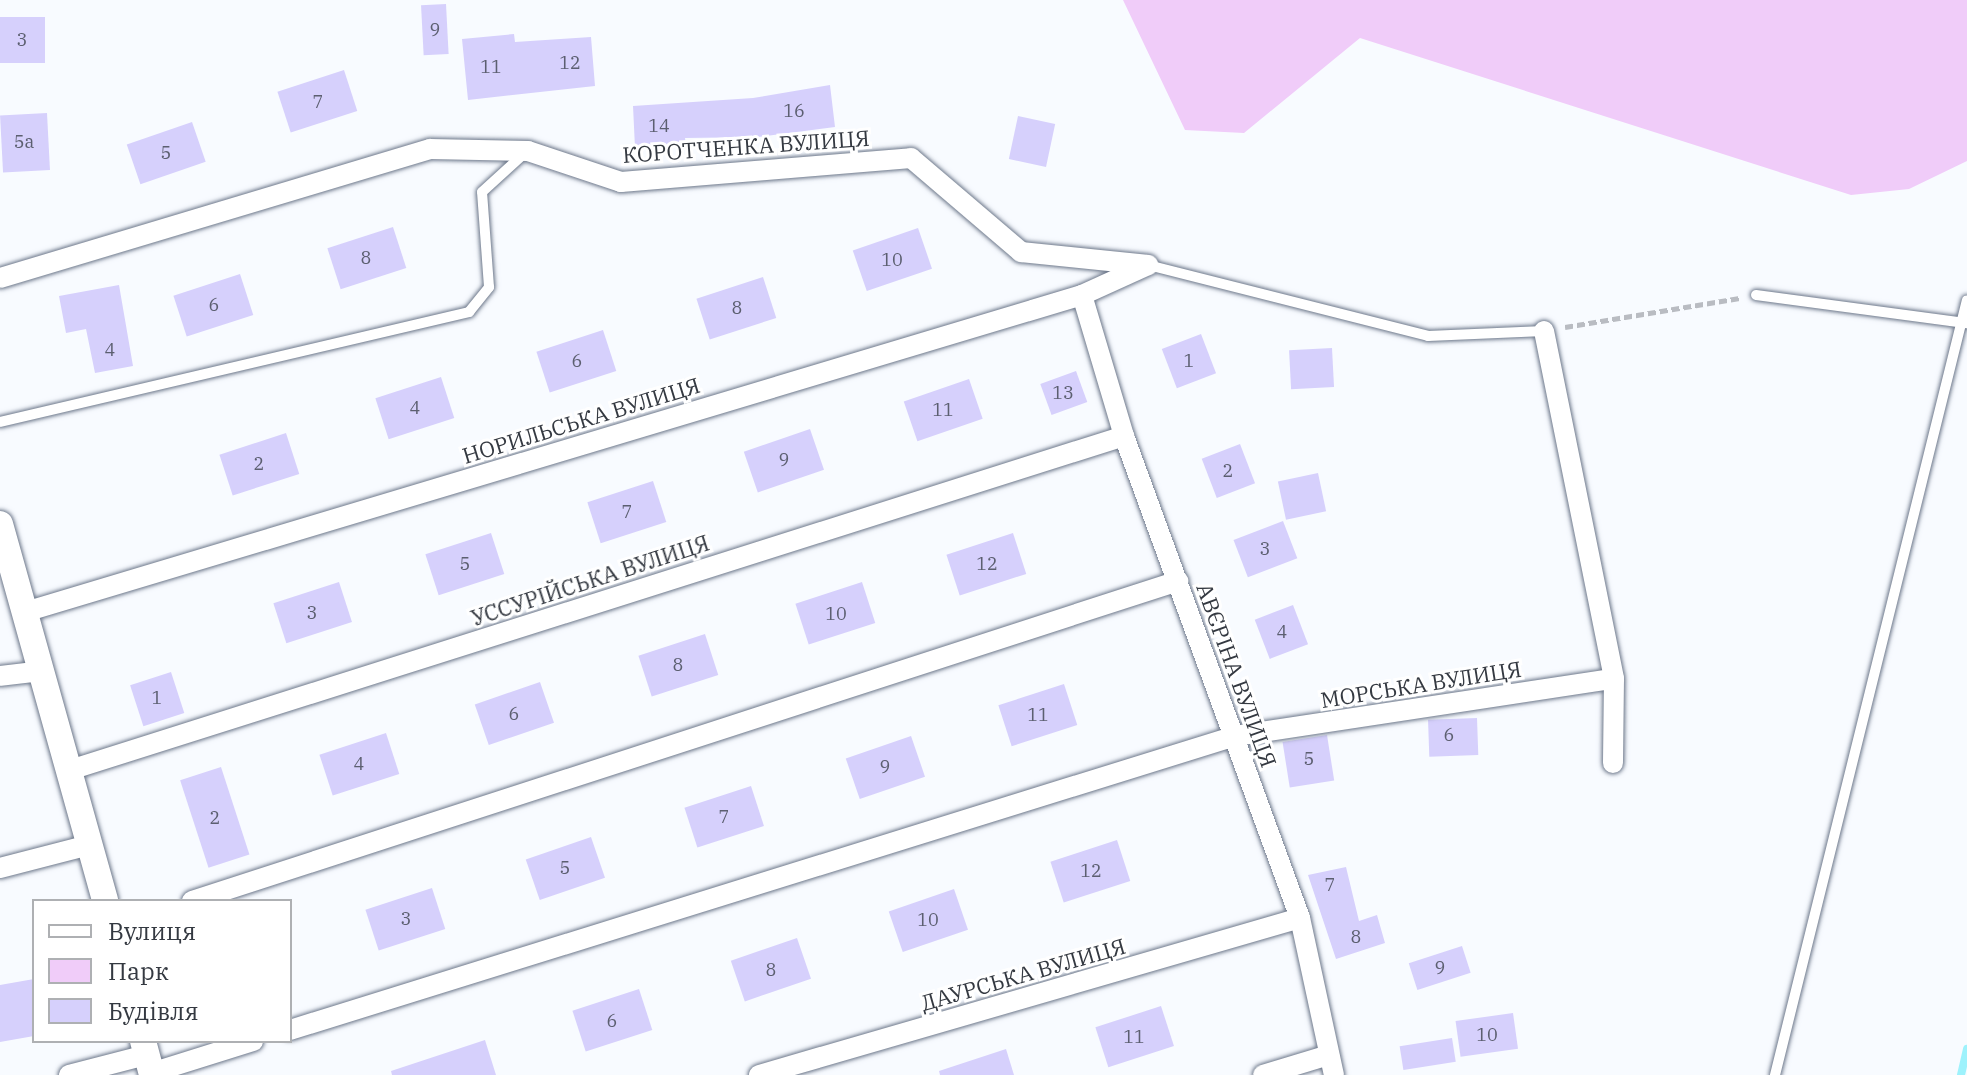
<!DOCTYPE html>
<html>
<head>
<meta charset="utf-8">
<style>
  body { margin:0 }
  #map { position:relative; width:1967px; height:1075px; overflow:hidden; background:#f8fbff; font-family:"IBM Plex Serif",serif }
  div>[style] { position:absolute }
  .green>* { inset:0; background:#f0ccf9 }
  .stream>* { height:8px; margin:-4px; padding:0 4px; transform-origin:4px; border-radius:4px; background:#9ef2fc }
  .building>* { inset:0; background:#d6d0fc; transform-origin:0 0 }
  .path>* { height:5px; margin-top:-2.5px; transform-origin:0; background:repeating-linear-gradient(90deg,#b9bcc2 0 8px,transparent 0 12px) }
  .roads { filter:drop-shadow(0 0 2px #6d788b) drop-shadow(0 0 2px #6d788b) }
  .service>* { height:10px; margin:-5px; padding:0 5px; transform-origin:5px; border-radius:5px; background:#fff }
  .minor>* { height:20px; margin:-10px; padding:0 10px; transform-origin:10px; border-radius:10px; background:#fff }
  .tertiary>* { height:26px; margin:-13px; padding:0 13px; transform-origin:13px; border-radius:13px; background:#fff }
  span { translate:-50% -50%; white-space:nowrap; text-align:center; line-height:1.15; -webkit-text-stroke:6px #fff; paint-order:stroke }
  .number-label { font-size:18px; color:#5c5f70 }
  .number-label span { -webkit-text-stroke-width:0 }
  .street-label { font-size:22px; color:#343941 }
  .legend { position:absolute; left:32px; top:899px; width:260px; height:144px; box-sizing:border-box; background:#fff; border:2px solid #aeb0b3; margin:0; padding:10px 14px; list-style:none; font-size:24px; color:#343941 }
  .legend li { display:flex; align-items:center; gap:16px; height:40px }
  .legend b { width:40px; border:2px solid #aeb0b3 }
</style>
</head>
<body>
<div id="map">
  <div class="green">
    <div style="clip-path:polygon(1123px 0,1967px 0,1967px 161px,1909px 189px,1851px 195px,1360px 38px,1244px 133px,1185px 130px)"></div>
  </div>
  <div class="stream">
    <div style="left:1961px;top:1075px;width:27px;rotate:-77deg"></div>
  </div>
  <div class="building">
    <div style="left:446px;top:4px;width:50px;height:25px;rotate:87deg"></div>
    <div style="left:0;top:17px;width:45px;height:46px"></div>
    <div style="clip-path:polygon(514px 34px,515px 42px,591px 37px,595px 86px,468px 100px,462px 39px)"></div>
    <div style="left:344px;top:70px;width:43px;height:70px;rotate:72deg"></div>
    <div style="clip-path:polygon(830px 85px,835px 127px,758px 137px,685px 138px,686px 145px,635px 148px,633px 106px,753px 98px)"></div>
    <div style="left:47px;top:113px;width:57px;height:47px;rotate:87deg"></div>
    <div style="left:1018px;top:116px;width:38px;height:44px;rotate:12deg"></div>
    <div style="left:192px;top:122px;width:42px;height:69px;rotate:71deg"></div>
    <div style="left:393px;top:227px;width:43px;height:69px;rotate:72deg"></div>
    <div style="left:918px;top:228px;width:43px;height:69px;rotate:71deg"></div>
    <div style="left:240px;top:274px;width:43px;height:70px;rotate:72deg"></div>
    <div style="left:763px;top:277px;width:43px;height:70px;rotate:72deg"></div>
    <div style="clip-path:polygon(119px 285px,133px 366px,95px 373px,86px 329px,66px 333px,59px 296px)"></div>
    <div style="left:603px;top:330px;width:43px;height:70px;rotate:72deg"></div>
    <div style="left:1201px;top:334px;width:42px;height:42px;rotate:69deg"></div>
    <div style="left:1332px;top:348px;width:39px;height:43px;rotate:87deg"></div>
    <div style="left:1076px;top:371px;width:33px;height:38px;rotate:70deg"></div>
    <div style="left:441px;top:377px;width:43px;height:69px;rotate:72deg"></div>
    <div style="left:969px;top:379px;width:42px;height:69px;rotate:71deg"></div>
    <div style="left:810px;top:429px;width:43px;height:70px;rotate:71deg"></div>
    <div style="left:286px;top:433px;width:43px;height:70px;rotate:72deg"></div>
    <div style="left:1240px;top:444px;width:42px;height:41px;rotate:69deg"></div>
    <div style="left:1318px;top:473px;width:39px;height:41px;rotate:78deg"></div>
    <div style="left:653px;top:481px;width:43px;height:69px;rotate:72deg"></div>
    <div style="left:1283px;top:521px;width:40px;height:53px;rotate:69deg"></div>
    <div style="left:491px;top:533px;width:43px;height:69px;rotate:72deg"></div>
    <div style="left:1013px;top:533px;width:43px;height:70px;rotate:72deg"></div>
    <div style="left:339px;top:582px;width:42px;height:69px;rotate:72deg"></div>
    <div style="left:862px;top:582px;width:43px;height:70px;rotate:72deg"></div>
    <div style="left:1293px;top:605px;width:42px;height:41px;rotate:69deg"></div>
    <div style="left:705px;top:634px;width:43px;height:70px;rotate:72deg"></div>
    <div style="left:171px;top:672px;width:43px;height:43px;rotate:72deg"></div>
    <div style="left:540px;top:682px;width:43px;height:69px;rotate:71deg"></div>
    <div style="left:1064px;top:684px;width:43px;height:69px;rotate:72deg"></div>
    <div style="left:1477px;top:718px;width:37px;height:49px;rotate:88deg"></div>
    <div style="left:386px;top:733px;width:43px;height:70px;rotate:72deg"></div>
    <div style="left:1327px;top:735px;width:46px;height:45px;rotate:81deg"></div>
    <div style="left:911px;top:736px;width:43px;height:69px;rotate:71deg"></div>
    <div style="left:221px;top:767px;width:92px;height:43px;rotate:72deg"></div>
    <div style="left:751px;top:786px;width:42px;height:70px;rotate:72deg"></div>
    <div style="left:591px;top:837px;width:43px;height:69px;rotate:71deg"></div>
    <div style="left:1117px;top:840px;width:43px;height:70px;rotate:72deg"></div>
    <div style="clip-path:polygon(1346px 867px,1359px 921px,1377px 915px,1385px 943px,1336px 959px,1308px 875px)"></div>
    <div style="left:432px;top:888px;width:43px;height:70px;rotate:72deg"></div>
    <div style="left:954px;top:889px;width:43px;height:69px;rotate:71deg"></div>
    <div style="left:797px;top:938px;width:43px;height:70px;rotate:71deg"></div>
    <div style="left:1462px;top:946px;width:28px;height:56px;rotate:72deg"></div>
    <div style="clip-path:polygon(34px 979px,34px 1036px,0 1042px,0 985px)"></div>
    <div style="left:639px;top:989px;width:43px;height:70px;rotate:72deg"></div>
    <div style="left:1161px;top:1006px;width:42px;height:69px;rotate:72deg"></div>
    <div style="left:1513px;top:1013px;width:36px;height:58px;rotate:82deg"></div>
    <div style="left:1452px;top:1038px;width:24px;height:53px;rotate:81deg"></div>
    <div style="clip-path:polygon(485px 1040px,496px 1075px,392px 1075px,391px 1071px)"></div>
    <div style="clip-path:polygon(1006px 1049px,1014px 1075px,940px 1075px,939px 1071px)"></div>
  </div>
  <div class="path">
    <div style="left:1565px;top:327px;width:177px;rotate:-9.4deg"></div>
  </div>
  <div class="roads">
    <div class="service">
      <div style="left:1148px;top:265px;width:289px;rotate:14.2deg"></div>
      <div style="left:1428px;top:336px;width:116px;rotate:-2.5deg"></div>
      <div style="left:1756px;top:295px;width:213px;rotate:7.6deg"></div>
      <div style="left:0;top:422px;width:482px;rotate:-13.2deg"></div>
      <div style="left:469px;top:312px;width:32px;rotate:-51deg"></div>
      <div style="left:489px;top:287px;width:95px;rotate:-94.2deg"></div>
      <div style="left:482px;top:192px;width:59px;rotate:-42.3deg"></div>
      <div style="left:1775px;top:1075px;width:798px;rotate:-76.09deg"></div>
    </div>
    <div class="minor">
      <div style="left:0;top:278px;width:449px;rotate:-16.7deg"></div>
      <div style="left:430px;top:149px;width:98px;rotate:1.2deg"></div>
      <div style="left:528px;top:151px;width:98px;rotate:18.4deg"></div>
      <div style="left:621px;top:182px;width:291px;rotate:-4.7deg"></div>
      <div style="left:911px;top:158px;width:145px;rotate:40.5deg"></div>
      <div style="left:1021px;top:252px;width:128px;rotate:5.8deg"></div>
      <div style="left:1082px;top:295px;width:147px;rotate:73.4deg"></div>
      <div style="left:1124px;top:436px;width:513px;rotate:69.94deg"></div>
      <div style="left:1300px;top:918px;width:161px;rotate:77.8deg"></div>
      <div style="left:1544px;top:331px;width:355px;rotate:78.6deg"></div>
      <div style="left:1614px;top:679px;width:84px;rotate:90.7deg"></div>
      <div style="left:25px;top:612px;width:1104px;rotate:-16.69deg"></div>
      <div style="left:1082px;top:295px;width:72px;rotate:-24.4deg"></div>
      <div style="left:0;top:676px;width:42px;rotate:-6.8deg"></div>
      <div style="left:70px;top:770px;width:1106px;rotate:-17.58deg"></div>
      <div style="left:0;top:868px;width:92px;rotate:-14.5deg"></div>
      <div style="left:192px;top:901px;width:1037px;rotate:-17.98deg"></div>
      <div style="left:290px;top:1030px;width:990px;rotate:-17.28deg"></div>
      <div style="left:1235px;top:736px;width:383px;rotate:-8.6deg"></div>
      <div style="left:151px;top:1073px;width:107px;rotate:-17.4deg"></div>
      <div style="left:69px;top:1075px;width:80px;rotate:-14.6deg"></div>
      <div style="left:759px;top:1075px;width:563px;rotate:-16.18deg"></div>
      <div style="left:1263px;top:1075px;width:69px;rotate:-16.9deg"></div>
    </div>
    <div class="tertiary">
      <div style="left:0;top:524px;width:391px;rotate:74.4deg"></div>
      <div style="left:143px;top:1041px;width:35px;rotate:75deg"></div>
    </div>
  </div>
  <div class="number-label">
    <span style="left:435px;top:30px">9</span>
    <span style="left:22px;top:40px">3</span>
    <span style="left:570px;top:63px">12</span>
    <span style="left:491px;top:67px">11</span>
    <span style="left:318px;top:102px">7</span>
    <span style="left:794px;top:111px">16</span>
    <span style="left:659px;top:126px">14</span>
    <span style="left:24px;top:142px">5а</span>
    <span style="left:166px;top:153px">5</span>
    <span style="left:366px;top:258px">8</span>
    <span style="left:892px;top:260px">10</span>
    <span style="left:214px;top:305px">6</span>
    <span style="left:737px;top:308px">8</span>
    <span style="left:110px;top:350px">4</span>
    <span style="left:577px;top:361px">6</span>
    <span style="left:1189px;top:361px">1</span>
    <span style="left:1063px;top:393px">13</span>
    <span style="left:415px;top:408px">4</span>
    <span style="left:943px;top:410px">11</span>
    <span style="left:784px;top:460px">9</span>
    <span style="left:259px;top:464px">2</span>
    <span style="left:1228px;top:471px">2</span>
    <span style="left:627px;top:512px">7</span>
    <span style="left:1265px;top:549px">3</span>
    <span style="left:465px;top:564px">5</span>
    <span style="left:987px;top:564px">12</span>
    <span style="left:312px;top:613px">3</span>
    <span style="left:836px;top:614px">10</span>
    <span style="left:1282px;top:632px">4</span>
    <span style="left:678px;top:665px">8</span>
    <span style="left:157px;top:698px">1</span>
    <span style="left:514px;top:714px">6</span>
    <span style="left:1038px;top:715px">11</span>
    <span style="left:1449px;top:735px">6</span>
    <span style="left:1309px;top:759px">5</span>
    <span style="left:359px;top:764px">4</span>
    <span style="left:885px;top:767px">9</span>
    <span style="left:724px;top:817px">7</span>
    <span style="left:215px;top:818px">2</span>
    <span style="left:565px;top:868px">5</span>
    <span style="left:1091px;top:871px">12</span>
    <span style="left:1330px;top:885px">7</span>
    <span style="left:406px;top:919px">3</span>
    <span style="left:928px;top:920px">10</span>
    <span style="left:1356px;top:937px">8</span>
    <span style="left:1440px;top:968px">9</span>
    <span style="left:771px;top:970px">8</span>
    <span style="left:612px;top:1021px">6</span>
    <span style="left:1487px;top:1035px">10</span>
    <span style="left:1134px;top:1037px">11</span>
  </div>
  <div class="street-label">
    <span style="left:746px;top:146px;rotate:-4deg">КОРОТЧЕНКА ВУЛИЦЯ</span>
    <span style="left:581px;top:420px;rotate:-17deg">НОРИЛЬСЬКА ВУЛИЦЯ</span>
    <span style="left:590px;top:580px;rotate:-18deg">УССУРІЙСЬКА ВУЛИЦЯ</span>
    <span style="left:1237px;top:675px;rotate:70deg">АВЄРІНА ВУЛИЦЯ</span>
    <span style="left:1421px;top:684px;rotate:-9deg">МОРСЬКА ВУЛИЦЯ</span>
    <span style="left:1023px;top:974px;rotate:-16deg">ДАУРСЬКА ВУЛИЦЯ</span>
  </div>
  <ul class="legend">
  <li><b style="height:10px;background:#fff"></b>Вулиця</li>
  <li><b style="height:22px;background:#f0ccf9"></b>Парк</li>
  <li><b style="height:22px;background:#d6d0fc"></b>Будівля</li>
  </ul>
</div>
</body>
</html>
